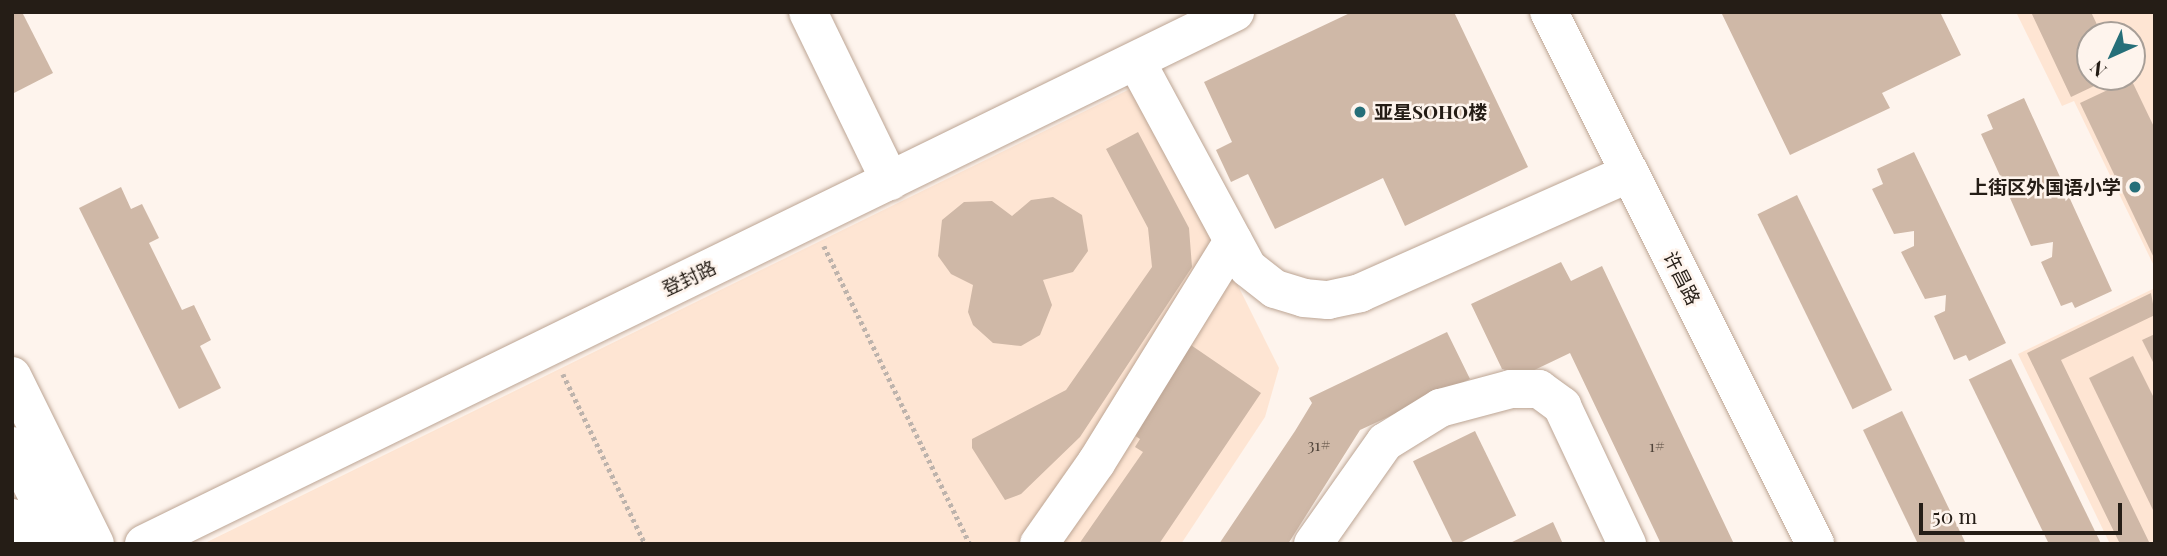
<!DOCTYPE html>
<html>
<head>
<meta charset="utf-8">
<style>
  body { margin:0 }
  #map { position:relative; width:2167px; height:556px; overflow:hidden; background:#fef4ed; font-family:"Playfair Display","Noto Sans SC",serif }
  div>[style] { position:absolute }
  .built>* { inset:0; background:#fee5d3 }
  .building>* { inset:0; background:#cfb8a7; transform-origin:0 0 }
  .path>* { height:4.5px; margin-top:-2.25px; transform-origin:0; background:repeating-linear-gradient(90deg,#bdb3ac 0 3.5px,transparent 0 7px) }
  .roads { filter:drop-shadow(0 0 2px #bca594) drop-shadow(0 0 2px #bca594) }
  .minor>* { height:38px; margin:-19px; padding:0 19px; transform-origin:19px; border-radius:19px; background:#fff }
  .major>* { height:38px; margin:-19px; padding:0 19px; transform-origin:19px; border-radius:19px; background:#fff }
  .dots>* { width:19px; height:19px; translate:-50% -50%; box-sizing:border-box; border:4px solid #fef4ed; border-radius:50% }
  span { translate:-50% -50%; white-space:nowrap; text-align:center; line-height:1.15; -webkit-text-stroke:5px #fef4ed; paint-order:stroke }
  .number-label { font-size:16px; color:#50443a }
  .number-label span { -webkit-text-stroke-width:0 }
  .poi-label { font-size:19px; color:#251d16; font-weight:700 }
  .left { translate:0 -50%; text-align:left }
  .right { translate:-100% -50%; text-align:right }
  .street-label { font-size:19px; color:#251d16 }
  .frame { position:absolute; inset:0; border:14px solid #251d16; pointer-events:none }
  .north { position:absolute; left:2076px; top:21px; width:70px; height:70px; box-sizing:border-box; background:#fef4ed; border:2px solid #a79e97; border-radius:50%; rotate:225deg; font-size:19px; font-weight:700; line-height:28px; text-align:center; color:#251d16 }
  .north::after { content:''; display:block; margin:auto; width:24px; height:32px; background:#266f79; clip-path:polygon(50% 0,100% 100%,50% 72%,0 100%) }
  .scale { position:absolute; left:1919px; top:503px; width:203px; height:32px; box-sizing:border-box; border:4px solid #251d16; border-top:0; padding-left:9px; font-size:21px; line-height:24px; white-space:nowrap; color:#251d16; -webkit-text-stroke:5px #fef4ed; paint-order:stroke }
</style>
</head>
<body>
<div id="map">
  <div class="built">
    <div style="clip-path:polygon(evenodd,2016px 12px,2155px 12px,2155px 268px,2074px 101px,2062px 106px,2016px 12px,2090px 35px,2132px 35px,2132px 77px,2090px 77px,2090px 35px)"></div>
    <div style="clip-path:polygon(1138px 85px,1279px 368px,1265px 417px,1181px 544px,203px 544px)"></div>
    <div style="clip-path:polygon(2155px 288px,2155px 544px,2110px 544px,2018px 354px)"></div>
  </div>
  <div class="building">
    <div style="clip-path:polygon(12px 12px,22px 12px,53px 73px,14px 93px)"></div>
    <div style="clip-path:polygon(1352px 12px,1454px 12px,1528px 167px,1405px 226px,1383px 178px,1275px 229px,1248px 174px,1231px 182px,1216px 150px,1232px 142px,1204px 82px)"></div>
    <div style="clip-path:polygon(1721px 12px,1940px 12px,1961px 55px,1882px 93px,1890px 108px,1790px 155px)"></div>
    <div style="clip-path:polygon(2031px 12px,2091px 12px,2102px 35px,2090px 35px,2090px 77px,2113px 77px,2071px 97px)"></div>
    <div style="clip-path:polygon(2131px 79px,2155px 129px,2155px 260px,2080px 103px)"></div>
    <div style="clip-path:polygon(2024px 98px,2112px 291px,2075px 308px,2072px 302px,2061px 306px,2041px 262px,2052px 257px,2053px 242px,2031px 246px,2010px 198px,2022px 192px,2022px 177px,2002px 180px,1981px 134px,1993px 129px,1987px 115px)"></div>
    <div style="clip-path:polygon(1138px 132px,1189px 228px,1192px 267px,1080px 437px,1021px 494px,1005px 500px,972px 448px,972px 439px,1066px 390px,1152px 267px,1148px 228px,1106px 149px)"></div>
    <div style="clip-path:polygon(1914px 152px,2006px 343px,1969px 361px,1966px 355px,1954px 360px,1934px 316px,1945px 311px,1946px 295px,1925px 299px,1901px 252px,1914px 246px,1914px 231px,1894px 234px,1872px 189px,1883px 184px,1877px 169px)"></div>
    <div style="clip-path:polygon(121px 187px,131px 209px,142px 204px,159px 238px,149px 243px,182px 310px,194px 305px,211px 340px,200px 346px,221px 388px,179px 409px,79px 208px)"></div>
    <div style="left:1797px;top:195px;width:217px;height:44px;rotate:64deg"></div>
    <div style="clip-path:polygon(1053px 197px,1082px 215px,1088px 251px,1073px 272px,1043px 280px,1052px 305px,1040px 335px,1021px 346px,993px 343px,973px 325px,968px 312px,973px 285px,951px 274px,938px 256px,942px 220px,964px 202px,992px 201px,1012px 216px,1031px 200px)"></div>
    <div style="clip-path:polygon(1561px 262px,1571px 281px,1602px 266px,1734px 544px,1661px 544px,1570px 353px,1524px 375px,1502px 369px,1471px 304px)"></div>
    <div style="clip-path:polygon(2151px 293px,2155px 315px,2061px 360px,2150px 544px,2120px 544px,2027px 353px)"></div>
    <div style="clip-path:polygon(1447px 332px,1470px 379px,1360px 430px,1288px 544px,1219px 544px,1295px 431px,1312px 403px,1309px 398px)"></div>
    <div style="clip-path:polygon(2155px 334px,2155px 366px,2142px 340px)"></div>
    <div style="clip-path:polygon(1185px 341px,1261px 393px,1159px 544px,1079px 544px,1143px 452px,1135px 447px,1140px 439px,1125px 429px)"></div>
    <div style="clip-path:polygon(2133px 356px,2155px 400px,2153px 510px,2089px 378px)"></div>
    <div style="left:2011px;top:359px;width:205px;height:47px;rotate:64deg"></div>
    <div style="clip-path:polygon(1902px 411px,1966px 544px,1918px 544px,1863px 430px)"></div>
    <div style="left:1475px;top:431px;width:94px;height:69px;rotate:64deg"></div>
    <div style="clip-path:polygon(1553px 522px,1563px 544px,1508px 544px)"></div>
  </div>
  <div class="path">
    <div style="left:824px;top:246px;width:332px;rotate:63.9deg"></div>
    <div style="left:563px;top:374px;width:189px;rotate:64.2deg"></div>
  </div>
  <div class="roads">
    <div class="minor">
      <div style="left:808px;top:12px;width:188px;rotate:64.1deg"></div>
      <div style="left:1549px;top:12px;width:595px;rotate:63.43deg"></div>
      <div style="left:1136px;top:61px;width:235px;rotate:61.6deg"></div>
      <div style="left:1248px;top:268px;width:34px;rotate:38deg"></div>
      <div style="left:1275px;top:289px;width:30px;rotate:17deg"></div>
      <div style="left:1304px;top:298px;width:24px;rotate:5deg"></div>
      <div style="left:1328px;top:300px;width:33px;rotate:-12deg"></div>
      <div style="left:1360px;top:293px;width:295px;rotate:-24deg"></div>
      <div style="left:12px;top:376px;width:187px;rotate:63.7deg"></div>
      <div style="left:1039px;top:544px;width:99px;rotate:-54.9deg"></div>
      <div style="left:1096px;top:463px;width:261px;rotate:-58.3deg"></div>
      <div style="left:1313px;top:544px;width:125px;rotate:-54.8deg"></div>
      <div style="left:1385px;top:442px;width:65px;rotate:-31.7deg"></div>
      <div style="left:1440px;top:408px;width:73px;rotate:-15deg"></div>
      <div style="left:1511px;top:389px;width:28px"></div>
      <div style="left:1539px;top:389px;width:29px;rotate:36deg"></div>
      <div style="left:1562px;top:406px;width:153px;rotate:64.8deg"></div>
    </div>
    <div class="major">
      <div style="left:12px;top:446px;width:80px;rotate:63.1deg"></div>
      <div style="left:48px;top:517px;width:28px;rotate:77deg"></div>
      <div style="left:12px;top:518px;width:32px;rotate:55deg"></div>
      <div style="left:144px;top:544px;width:1214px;rotate:-26deg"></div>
    </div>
  </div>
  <div class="dots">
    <div style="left:1360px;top:112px;background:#266f79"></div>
    <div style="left:2135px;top:187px;background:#266f79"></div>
  </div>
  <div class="number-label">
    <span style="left:1319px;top:445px">31#</span>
    <span style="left:1657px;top:446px">1#</span>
  </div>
  <div class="poi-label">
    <span class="left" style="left:1374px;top:112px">亚星SOHO楼</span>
    <span class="right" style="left:2121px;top:187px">上街区外国语小学</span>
  </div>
  <div class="street-label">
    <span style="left:689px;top:278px;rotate:-25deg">登封路</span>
    <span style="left:1682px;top:278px;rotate:63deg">许昌路</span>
  </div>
  <div class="frame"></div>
  <div class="north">N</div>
  <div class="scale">50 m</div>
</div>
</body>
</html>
